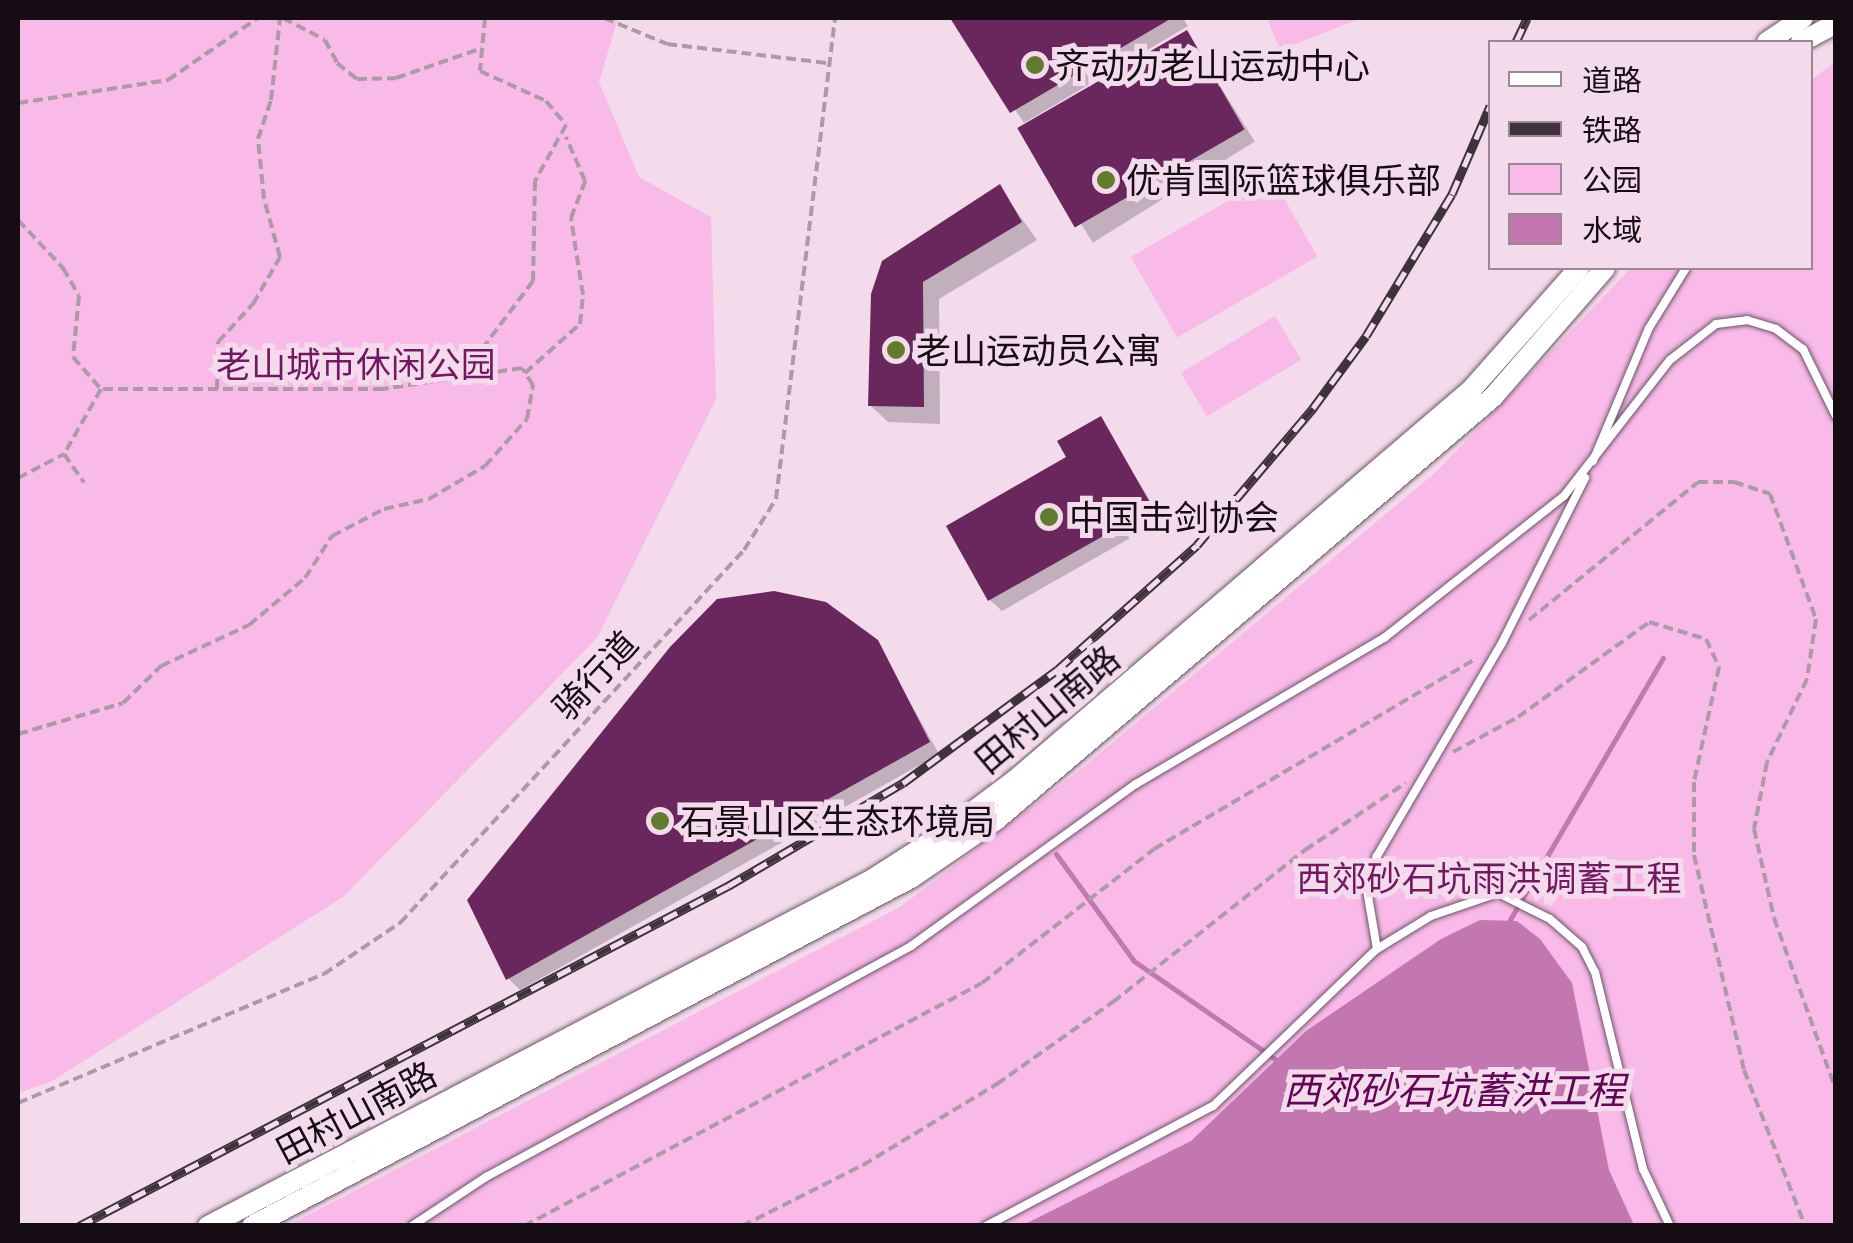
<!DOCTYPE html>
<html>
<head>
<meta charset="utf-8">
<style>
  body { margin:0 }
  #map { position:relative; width:1853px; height:1243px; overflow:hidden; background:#f3dbec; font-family:"Titillium Web","Noto Sans SC",sans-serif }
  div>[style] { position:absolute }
  .green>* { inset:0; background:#f9b9e9; transform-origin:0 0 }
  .water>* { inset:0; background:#c277b1 }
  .shadow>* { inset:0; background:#0003; transform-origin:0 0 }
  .stream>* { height:5px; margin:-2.5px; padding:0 2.5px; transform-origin:2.5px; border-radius:2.5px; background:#c277b1 }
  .building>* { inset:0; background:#6a275d; transform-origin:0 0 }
  .path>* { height:4px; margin-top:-2px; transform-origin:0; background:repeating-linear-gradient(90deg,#ad9aa7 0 10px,transparent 0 15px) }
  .roads { filter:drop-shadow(0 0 2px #6a5665) drop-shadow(0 0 2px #6a5665) }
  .lane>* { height:8px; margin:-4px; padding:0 4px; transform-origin:4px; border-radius:4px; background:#fff }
  .secondary>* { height:20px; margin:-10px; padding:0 10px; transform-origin:10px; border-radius:10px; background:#fff }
  .rail>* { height:9px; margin-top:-4.5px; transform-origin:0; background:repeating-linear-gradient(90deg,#f3dbec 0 15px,#3e333b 0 30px); box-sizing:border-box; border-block:2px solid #3e333b }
  .dots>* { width:28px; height:28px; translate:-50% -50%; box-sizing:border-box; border:5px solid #f3dbec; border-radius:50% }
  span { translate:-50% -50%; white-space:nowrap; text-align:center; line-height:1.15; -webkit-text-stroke:10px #f3dbec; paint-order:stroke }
  .poi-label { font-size:35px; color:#150d13 }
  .left { translate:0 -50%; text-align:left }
  .park-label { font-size:35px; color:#721863 }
  .street-label { font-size:35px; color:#150d13 }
  .water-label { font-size:38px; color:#630456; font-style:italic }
  .frame { position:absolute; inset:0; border:20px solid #150d13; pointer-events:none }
  .legend { position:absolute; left:1488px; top:40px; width:325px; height:230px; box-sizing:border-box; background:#f3dbec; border:2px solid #9a8995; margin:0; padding:12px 18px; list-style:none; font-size:30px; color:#150d13 }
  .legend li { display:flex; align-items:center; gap:20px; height:50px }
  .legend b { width:50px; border:2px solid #9a8995 }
</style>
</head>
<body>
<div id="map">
  <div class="green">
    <div style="clip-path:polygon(18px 18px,618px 18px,599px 82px,639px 177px,711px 217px,716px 399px,597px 638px,343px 897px,52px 1081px,18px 1093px)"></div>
    <div style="clip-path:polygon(1267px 18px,1362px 18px,1280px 50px)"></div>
    <div style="clip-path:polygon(1835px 62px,1835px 1225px,287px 1226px,900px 907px,1081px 769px,1437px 471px,1631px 268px,1810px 268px,1811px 80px)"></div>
    <div style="left:1271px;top:176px;width:93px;height:162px;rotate:60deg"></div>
    <div style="left:1275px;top:316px;width:51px;height:110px;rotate:59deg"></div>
  </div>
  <div class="water">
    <div style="clip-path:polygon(1480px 920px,1517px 921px,1540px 939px,1572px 983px,1609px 1170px,1634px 1225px,1023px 1225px,1191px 1141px,1306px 1031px,1441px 939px)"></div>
  </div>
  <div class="shadow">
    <div style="clip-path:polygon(952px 18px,1183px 18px,1188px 26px,1024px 123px)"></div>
    <div style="left:1187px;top:33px;width:128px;height:191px;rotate:58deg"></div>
    <div style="clip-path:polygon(1000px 188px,1037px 240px,939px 299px,940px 424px,888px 422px,870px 405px,874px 295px)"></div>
    <div style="clip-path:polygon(1100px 419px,1162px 520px,1002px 611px,990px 600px)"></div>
    <div style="clip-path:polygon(876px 642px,939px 754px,520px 990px,508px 978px)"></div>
  </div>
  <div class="stream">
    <div style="left:1056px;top:854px;width:132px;rotate:53.9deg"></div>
    <div style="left:1134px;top:961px;width:179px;rotate:34.8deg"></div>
    <div style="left:1508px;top:923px;width:307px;rotate:-59.7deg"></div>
  </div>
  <div class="building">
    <div style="clip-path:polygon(950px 18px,1172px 18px,1010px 113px)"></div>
    <div style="left:1187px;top:30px;width:115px;height:196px;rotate:60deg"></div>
    <div style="clip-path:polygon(1000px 184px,1022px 222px,923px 282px,924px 407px,868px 406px,871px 294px,882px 261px)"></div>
    <div style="clip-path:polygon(1101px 416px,1153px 508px,988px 601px,946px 526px,1066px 457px,1057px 441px)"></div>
    <div style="clip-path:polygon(774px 591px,826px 602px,878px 640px,930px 742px,506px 980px,467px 900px,670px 647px,717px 599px)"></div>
  </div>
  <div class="path">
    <div style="left:283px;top:18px;width:47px;rotate:27.6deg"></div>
    <div style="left:325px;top:40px;width:26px;rotate:62deg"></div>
    <div style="left:337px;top:63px;width:26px;rotate:39deg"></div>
    <div style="left:357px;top:79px;width:39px;rotate:-1deg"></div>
    <div style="left:396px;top:78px;width:91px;rotate:-19.2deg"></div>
    <div style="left:485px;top:18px;width:53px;rotate:95.4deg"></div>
    <div style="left:480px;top:71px;width:72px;rotate:24.4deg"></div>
    <div style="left:546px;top:101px;width:31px;rotate:50deg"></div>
    <div style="left:566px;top:125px;width:64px;rotate:119deg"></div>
    <div style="left:535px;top:181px;width:100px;rotate:91.1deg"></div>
    <div style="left:533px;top:281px;width:80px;rotate:126.9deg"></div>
    <div style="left:485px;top:345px;width:28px;rotate:80deg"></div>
    <div style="left:604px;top:18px;width:68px;rotate:22.4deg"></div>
    <div style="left:667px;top:44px;width:161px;rotate:6.8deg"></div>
    <div style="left:18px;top:103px;width:152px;rotate:-8.7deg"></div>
    <div style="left:168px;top:80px;width:109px;rotate:-34.6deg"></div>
    <div style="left:18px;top:220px;width:66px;rotate:46.8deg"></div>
    <div style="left:63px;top:268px;width:32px;rotate:60deg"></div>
    <div style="left:79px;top:296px;width:61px;rotate:95.6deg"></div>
    <div style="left:73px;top:357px;width:43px;rotate:48.8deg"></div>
    <div style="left:525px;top:373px;width:74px;rotate:-41.7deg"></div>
    <div style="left:580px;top:324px;width:29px;rotate:-84deg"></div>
    <div style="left:583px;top:295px;width:78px;rotate:-98.9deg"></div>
    <div style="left:571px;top:218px;width:40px;rotate:-69deg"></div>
    <div style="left:585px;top:181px;width:48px;rotate:-113.4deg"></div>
    <div style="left:217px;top:389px;width:47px;rotate:-88.8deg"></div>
    <div style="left:218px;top:342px;width:52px;rotate:-47.4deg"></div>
    <div style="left:253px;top:304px;width:54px;rotate:-60.1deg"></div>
    <div style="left:280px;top:257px;width:60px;rotate:-105.4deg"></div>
    <div style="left:264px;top:199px;width:60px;rotate:-95.7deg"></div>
    <div style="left:258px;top:139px;width:41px;rotate:-71.6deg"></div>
    <div style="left:271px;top:100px;width:82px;rotate:-83.7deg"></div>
    <div style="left:18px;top:478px;width:52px;rotate:-27.6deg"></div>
    <div style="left:1529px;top:620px;width:218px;rotate:-39.2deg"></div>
    <div style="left:1698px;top:482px;width:36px"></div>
    <div style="left:1734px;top:482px;width:38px;rotate:18deg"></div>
    <div style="left:1770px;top:494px;width:133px;rotate:69.8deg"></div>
    <div style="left:1816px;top:619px;width:61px;rotate:98.5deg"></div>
    <div style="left:1807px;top:679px;width:92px;rotate:115.7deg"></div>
    <div style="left:1767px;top:762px;width:68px;rotate:101deg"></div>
    <div style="left:1754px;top:829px;width:91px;rotate:77.3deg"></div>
    <div style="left:1774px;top:918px;width:183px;rotate:70.2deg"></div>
    <div style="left:18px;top:734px;width:109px;rotate:-16.4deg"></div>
    <div style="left:123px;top:703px;width:53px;rotate:-44.2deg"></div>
    <div style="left:161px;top:666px;width:97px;rotate:-25deg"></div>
    <div style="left:249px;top:625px;width:73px;rotate:-40deg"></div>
    <div style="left:305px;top:578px;width:50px;rotate:-57.3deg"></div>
    <div style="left:332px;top:536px;width:59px;rotate:-27.4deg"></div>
    <div style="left:384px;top:509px;width:46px;rotate:-12.5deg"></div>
    <div style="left:429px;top:499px;width:65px;rotate:-30.5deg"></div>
    <div style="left:485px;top:466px;width:63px;rotate:-48.2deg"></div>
    <div style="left:527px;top:419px;width:35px;rotate:-80deg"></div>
    <div style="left:533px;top:385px;width:20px;rotate:-123deg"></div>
    <div style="left:522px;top:368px;width:141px;rotate:171.4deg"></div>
    <div style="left:383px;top:389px;width:282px;rotate:180deg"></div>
    <div style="left:101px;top:389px;width:75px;rotate:119.6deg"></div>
    <div style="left:64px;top:454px;width:35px;rotate:55deg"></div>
    <div style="left:1453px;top:752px;width:74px;rotate:-28.3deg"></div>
    <div style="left:1518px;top:717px;width:162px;rotate:-35.9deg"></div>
    <div style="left:1649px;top:622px;width:59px;rotate:16.6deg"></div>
    <div style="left:1706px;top:639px;width:31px;rotate:65deg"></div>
    <div style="left:1719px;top:667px;width:118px;rotate:102.3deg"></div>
    <div style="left:1694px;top:782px;width:73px;rotate:90deg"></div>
    <div style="left:1694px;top:855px;width:221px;rotate:76.9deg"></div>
    <div style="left:1744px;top:1070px;width:168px;rotate:68.6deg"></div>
    <div style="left:18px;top:1103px;width:332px;rotate:-22.9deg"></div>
    <div style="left:324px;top:974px;width:92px;rotate:-33.9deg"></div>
    <div style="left:400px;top:923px;width:507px;rotate:-47.32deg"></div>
    <div style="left:744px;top:550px;width:60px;rotate:-57.9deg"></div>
    <div style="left:776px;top:499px;width:485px;rotate:-83deg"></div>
    <div style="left:524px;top:1226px;width:518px;rotate:-27.95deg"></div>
    <div style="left:982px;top:983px;width:218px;rotate:-37.9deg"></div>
    <div style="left:1154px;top:849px;width:375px;rotate:-30.6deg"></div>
    <div style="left:742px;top:1226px;width:136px;rotate:-26.8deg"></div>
    <div style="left:863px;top:1165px;width:157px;rotate:-31.2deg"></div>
    <div style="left:997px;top:1084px;width:142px;rotate:-35.3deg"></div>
    <div style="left:1113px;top:1002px;width:245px;rotate:-38.4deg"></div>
    <div style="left:1305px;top:850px;width:121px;rotate:-33.6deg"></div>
  </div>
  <div class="roads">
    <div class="lane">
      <div style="left:1593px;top:461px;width:144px;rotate:-67.2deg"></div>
      <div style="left:1649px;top:328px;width:70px;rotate:-58.3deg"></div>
      <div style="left:1377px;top:949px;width:60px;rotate:-99.6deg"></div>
      <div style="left:1367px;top:890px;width:35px;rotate:-74deg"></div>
      <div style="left:1377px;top:856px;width:247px;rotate:-59.6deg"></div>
      <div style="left:1502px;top:643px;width:185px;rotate:-63.3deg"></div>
      <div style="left:412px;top:1226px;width:89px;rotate:-33.5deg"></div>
      <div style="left:486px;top:1177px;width:484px;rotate:-28.5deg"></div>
      <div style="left:911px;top:946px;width:277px;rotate:-35.8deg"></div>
      <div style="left:1136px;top:784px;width:288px;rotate:-30.5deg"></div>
      <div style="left:1384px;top:638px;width:229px;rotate:-38.3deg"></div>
      <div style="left:1564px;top:496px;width:172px;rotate:-52.1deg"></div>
      <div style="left:1670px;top:360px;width:58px;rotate:-38deg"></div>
      <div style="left:1716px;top:324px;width:31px;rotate:-7deg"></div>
      <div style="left:1747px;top:320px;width:30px;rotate:17deg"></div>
      <div style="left:1776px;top:329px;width:34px;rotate:37deg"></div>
      <div style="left:1803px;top:349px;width:75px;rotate:63.8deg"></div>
      <div style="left:986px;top:1226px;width:257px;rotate:-27.9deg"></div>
      <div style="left:1213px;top:1106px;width:227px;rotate:-43.8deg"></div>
      <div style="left:1377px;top:949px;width:63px;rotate:-31.4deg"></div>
      <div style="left:1431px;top:916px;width:71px;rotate:-18.9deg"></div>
      <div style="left:1498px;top:893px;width:58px;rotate:26.6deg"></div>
      <div style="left:1550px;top:919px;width:43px;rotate:41.2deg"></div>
      <div style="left:1582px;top:947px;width:28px;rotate:63deg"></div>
      <div style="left:1595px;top:972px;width:203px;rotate:76.3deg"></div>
      <div style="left:1643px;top:1169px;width:63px;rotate:64.7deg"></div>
    </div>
    <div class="secondary">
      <div style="left:1767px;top:42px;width:43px;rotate:-33.7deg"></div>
      <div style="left:1801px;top:42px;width:40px;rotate:-28deg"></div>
      <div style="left:208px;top:1226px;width:750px;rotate:-27.56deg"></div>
      <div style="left:873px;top:879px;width:80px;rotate:-32.7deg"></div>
      <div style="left:940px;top:836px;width:94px;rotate:-36.7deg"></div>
      <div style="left:1015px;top:780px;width:601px;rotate:-40.55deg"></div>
      <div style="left:1472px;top:389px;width:162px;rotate:-48.5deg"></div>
      <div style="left:252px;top:1226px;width:745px;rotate:-27.84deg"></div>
      <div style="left:911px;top:878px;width:103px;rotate:-34.3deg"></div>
      <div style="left:996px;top:820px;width:653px;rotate:-40.4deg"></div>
      <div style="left:1493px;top:397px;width:171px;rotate:-49deg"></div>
    </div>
  </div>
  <div class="rail">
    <div style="left:1516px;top:42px;width:26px;rotate:-65deg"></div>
    <div style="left:79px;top:1226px;width:733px;rotate:-27.65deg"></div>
    <div style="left:728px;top:886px;width:203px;rotate:-30.5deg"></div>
    <div style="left:903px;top:783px;width:192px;rotate:-36.3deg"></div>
    <div style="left:1058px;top:669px;width:186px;rotate:-41.7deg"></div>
    <div style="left:1197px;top:545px;width:180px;rotate:-49.7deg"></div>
    <div style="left:1313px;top:408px;width:89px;rotate:-53.6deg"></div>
    <div style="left:1366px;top:336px;width:166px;rotate:-58.8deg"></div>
    <div style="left:1452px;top:194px;width:96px;rotate:-66.6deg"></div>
  </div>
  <div class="dots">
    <div style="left:1035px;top:65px;background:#617c2f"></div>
    <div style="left:1106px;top:180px;background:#617c2f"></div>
    <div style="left:896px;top:350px;background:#617c2f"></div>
    <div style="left:1049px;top:517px;background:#617c2f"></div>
    <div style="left:660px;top:821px;background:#617c2f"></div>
  </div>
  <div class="poi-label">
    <span class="left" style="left:1055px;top:65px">齐动力老山运动中心</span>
    <span class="left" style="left:1126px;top:180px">优肯国际篮球俱乐部</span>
    <span class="left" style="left:916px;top:350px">老山运动员公寓</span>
    <span class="left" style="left:1069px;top:517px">中国击剑协会</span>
    <span class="left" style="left:680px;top:821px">石景山区生态环境局</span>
  </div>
  <div class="park-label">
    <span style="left:356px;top:364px">老山城市休闲公园</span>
    <span style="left:1489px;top:878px">西郊砂石坑雨洪调蓄工程</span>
  </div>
  <div class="street-label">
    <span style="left:595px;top:675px;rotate:-47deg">骑行道</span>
    <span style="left:1047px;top:709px;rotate:-40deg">田村山南路</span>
    <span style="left:356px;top:1112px;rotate:-28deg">田村山南路</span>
  </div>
  <div class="water-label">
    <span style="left:1454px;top:1091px">西郊砂石坑蓄洪工程</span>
  </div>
  <div class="frame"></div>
  <ul class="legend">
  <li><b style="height:12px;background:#fff"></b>道路</li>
  <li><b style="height:12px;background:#3e333b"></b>铁路</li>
  <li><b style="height:28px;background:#f9b9e9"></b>公园</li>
  <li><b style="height:28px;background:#c277b1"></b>水域</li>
  </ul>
</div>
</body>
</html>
